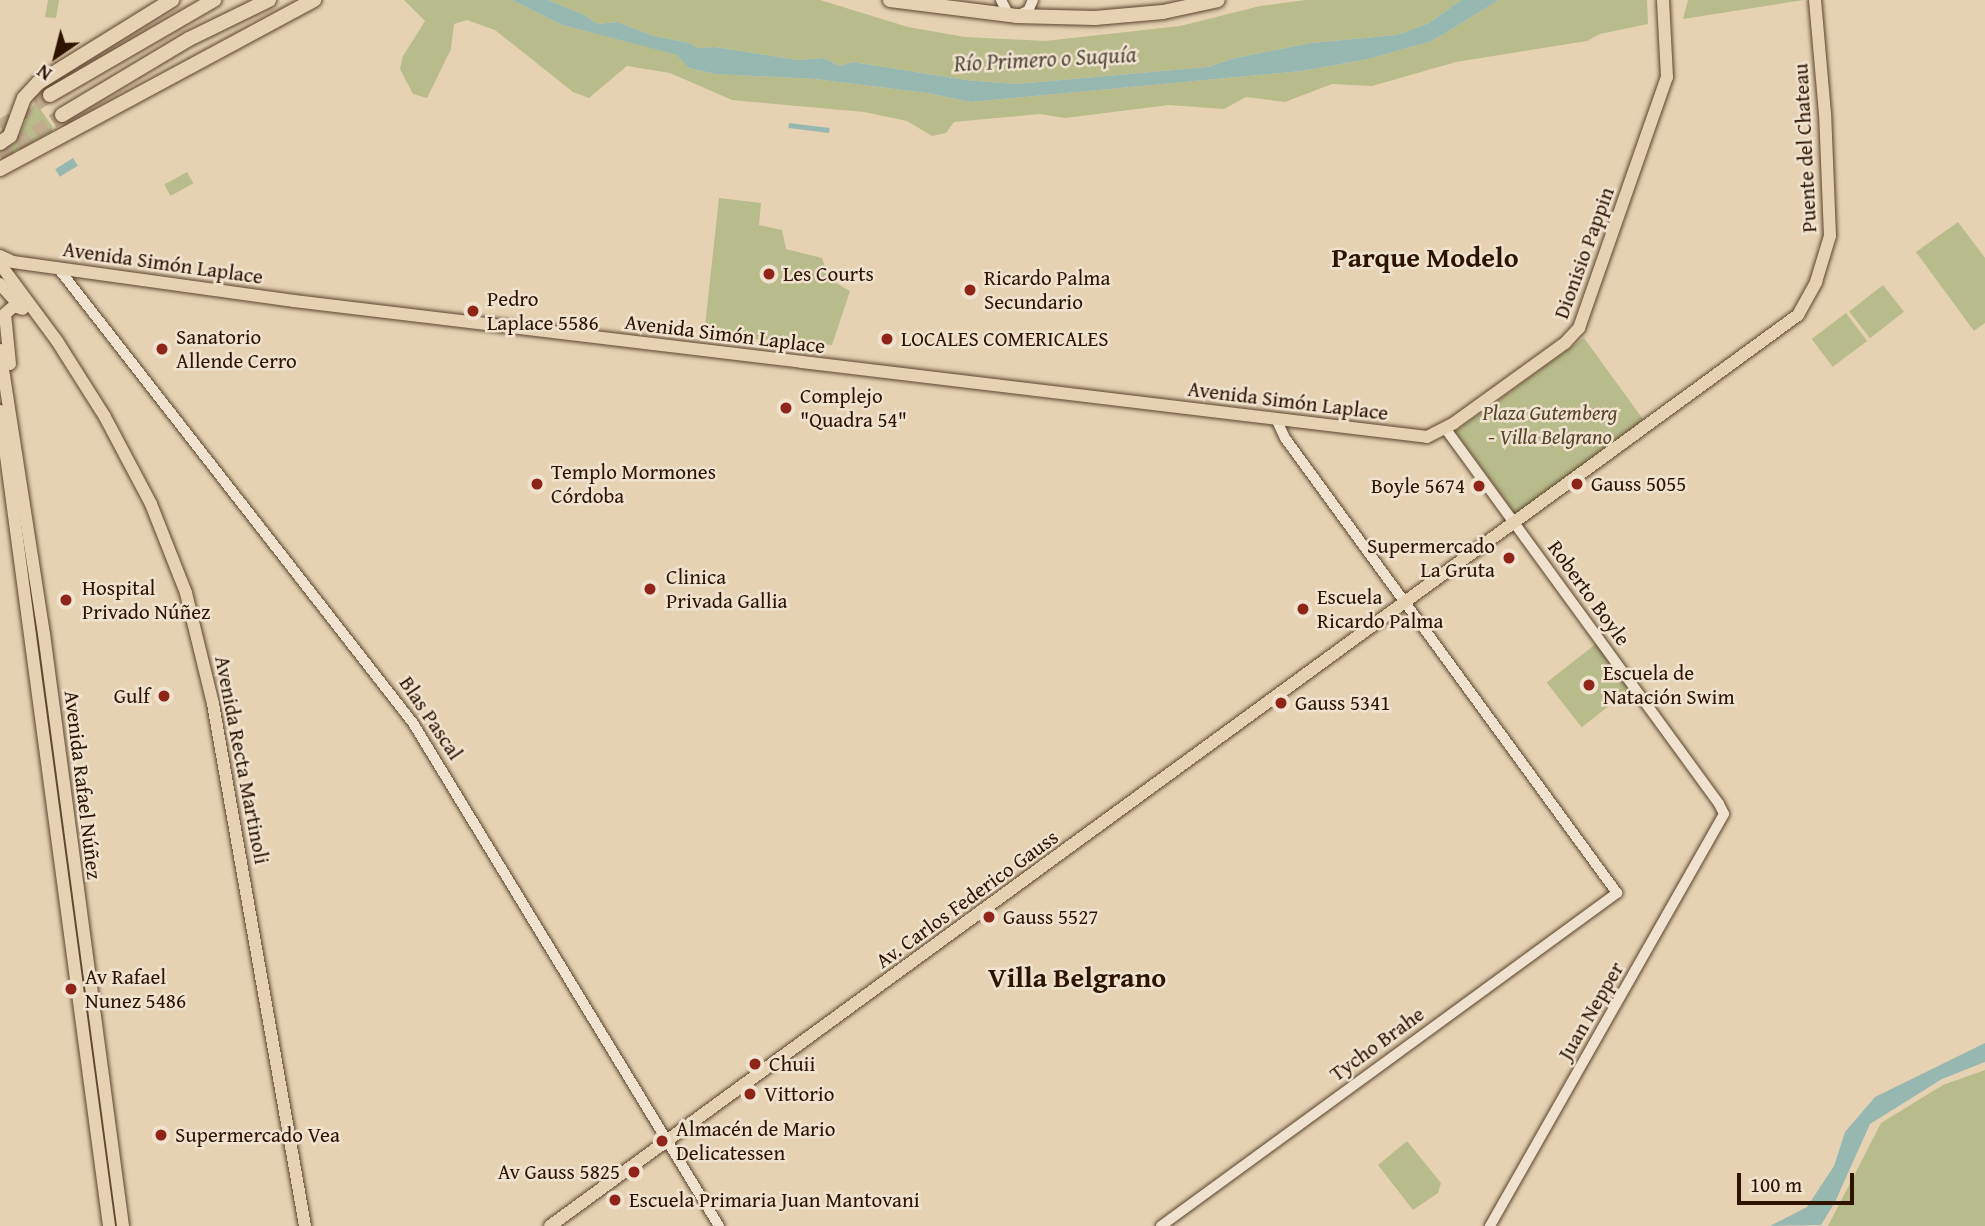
<!DOCTYPE html>
<html>
<head>
<meta charset="utf-8">
<style>
  body { margin:0 }
  #map { position:relative; width:1985px; height:1226px; overflow:hidden; background:#e6d2b3; font-family:"Gentium Book Plus",serif }
  div>[style] { position:absolute }
  .green>* { inset:0; background:#b8bb8a; transform-origin:0 0 }
  .water>* { inset:0; background:#97b7b1; transform-origin:0 0 }
  .motorway-tunnel>* { height:14px; margin-top:-7px; transform-origin:0; background:repeating-linear-gradient(90deg,#c1ac8f 0 14px,transparent 0 21px) }
  .roads { filter:drop-shadow(0 0 2px #5b432d) drop-shadow(0 0 2px #5b432d) }
  .tertiary>* { height:10px; margin:-5px; padding:0 5px; transform-origin:5px; border-radius:5px; background:#efe2ce }
  .secondary>* { height:10px; margin:-5px; padding:0 5px; transform-origin:5px; border-radius:5px; background:#efe2ce }
  .primary>* { height:12px; margin:-6px; padding:0 6px; transform-origin:6px; border-radius:6px; background:#e6d2b3 }
  .motorway>* { height:14px; margin:-7px; padding:0 7px; transform-origin:7px; border-radius:7px; background:#e6d2b3 }
  .dots>* { width:19px; height:19px; translate:-50% -50%; box-sizing:border-box; border:4px solid #efe2ce; border-radius:50% }
  span { translate:-50% -50%; white-space:nowrap; text-align:center; line-height:1.15; -webkit-text-stroke:5px #efe2ce; paint-order:stroke }
  .street-label { font-size:21px; color:#2d1300 }
  .poi-label { font-size:21px; color:#2d1300 }
  .left { translate:0 -50%; text-align:left }
  .right { translate:-100% -50%; text-align:right }
  .park-label { font-size:21px; color:#574529; font-style:italic }
  .water-label { font-size:23px; color:#524c3e; font-style:italic }
  .district-label { font-size:28px; color:#2d1300; font-weight:700 }
  .north { position:absolute; left:21px; top:21px; width:70px; height:70px; -webkit-text-stroke:5px #efe2ce; paint-order:stroke; rotate:215deg; font-size:19px; font-weight:700; line-height:28px; text-align:center; color:#2d1300 }
  .north::after { content:''; display:block; margin:auto; width:24px; height:32px; background:#2d1300; clip-path:polygon(50% 0,100% 100%,50% 72%,0 100%) }
  .scale { position:absolute; left:1737px; top:1173px; width:117px; height:32px; box-sizing:border-box; border:4px solid #2d1300; border-top:0; padding-left:9px; font-size:21px; line-height:24px; white-space:nowrap; color:#2d1300; -webkit-text-stroke:5px #efe2ce; paint-order:stroke }
</style>
</head>
<body>
<div id="map">
  <div class="green">
    <div style="clip-path:polygon(48px 0,59px 0,56px 18px,45px 17px)"></div>
    <div style="clip-path:polygon(404px 0,512px 0,562px 25px,678px 55px,689px 68px,715px 74px,815px 79px,927px 93px,971px 102px,1302px 71px,1368px 59px,1432px 41px,1499px 0,1647px 0,1648px 24px,1600px 34px,1587px 41px,1456px 62px,1372px 86px,1332px 84px,1285px 102px,1246px 97px,1224px 109px,1169px 105px,1065px 118px,1040px 114px,954px 122px,946px 133px,932px 136px,907px 121px,864px 112px,732px 100px,670px 73px,627px 66px,589px 98px,573px 92px,495px 30px,467px 20px,454px 24px,451px 49px,427px 98px,413px 94px,400px 69px,403px 56px,425px 21px)"></div>
    <div style="clip-path:polygon(548px 0,820px 0,908px 27px,965px 37px,1045px 41px,1180px 26px,1260px 6px,1305px 0,1461px 0,1429px 23px,1397px 35px,1311px 43px,1235px 58px,1208px 67px,1015px 84px,966px 80px,853px 62px,840px 66px,824px 58px,798px 60px,715px 47px,697px 48px,690px 43px,654px 36px,617px 22px,597px 24px,585px 15px)"></div>
    <div style="clip-path:polygon(1688px 0,1804px 0,1683px 19px)"></div>
    <div style="clip-path:polygon(36px 103px,52px 126px,52px 132px,9px 154px,8px 149px,18px 139px,31px 108px)"></div>
    <div style="left:187px;top:172px;width:13px;height:26px;rotate:61deg"></div>
    <div style="clip-path:polygon(719px 198px,761px 203px,759px 225px,782px 230px,786px 249px,822px 258px,829px 279px,850px 291px,832px 345px,704px 335px)"></div>
    <div style="clip-path:polygon(1958px 222px,1985px 258px,1985px 323px,1974px 331px,1916px 252px)"></div>
    <div style="left:1883px;top:285px;width:34px;height:43px;rotate:52deg"></div>
    <div style="left:1846px;top:313px;width:35px;height:43px;rotate:53deg"></div>
    <div style="left:1584px;top:338px;width:102px;height:159px;rotate:54deg"></div>
    <div style="left:1597px;top:643px;width:57px;height:64px;rotate:52deg"></div>
    <div style="clip-path:polygon(1985px 1070px,1985px 1226px,1828px 1226px,1881px 1123px,1943px 1085px)"></div>
    <div style="clip-path:polygon(1407px 1141px,1441px 1183px,1438px 1193px,1413px 1210px,1378px 1165px)"></div>
  </div>
  <div class="water">
    <div style="clip-path:polygon(512px 0,548px 0,585px 15px,597px 24px,617px 22px,654px 36px,690px 43px,697px 48px,715px 47px,798px 60px,824px 58px,840px 66px,853px 62px,966px 80px,1015px 84px,1208px 67px,1235px 58px,1311px 43px,1397px 35px,1429px 23px,1461px 0,1499px 0,1432px 41px,1368px 59px,1302px 71px,971px 102px,927px 93px,815px 79px,715px 74px,689px 68px,677px 55px,562px 25px)"></div>
    <div style="left:789px;top:123px;width:41px;height:5px;rotate:7deg"></div>
    <div style="left:73px;top:158px;width:9px;height:21px;rotate:58deg"></div>
    <div style="clip-path:polygon(1985px 1043px,1985px 1062px,1942px 1079px,1870px 1124px,1835px 1202px,1821px 1225px,1770px 1226px,1807px 1207px,1834px 1166px,1845px 1132px,1875px 1097px)"></div>
  </div>
  <div class="motorway-tunnel">
    <div style="left:0;top:127px;width:59px;rotate:-32.6deg"></div>
    <div style="left:0;top:156px;width:74px;rotate:-33.5deg"></div>
  </div>
  <div class="roads">
    <div class="tertiary">
      <div style="left:1001px;top:0;width:13px;rotate:63deg"></div>
      <div style="left:1007px;top:12px;width:10px;rotate:24deg"></div>
      <div style="left:1016px;top:16px;width:13px;rotate:-23deg"></div>
      <div style="left:1028px;top:11px;width:12px;rotate:-66deg"></div>
    </div>
    <div class="secondary">
      <div style="left:58px;top:268px;width:577px;rotate:52.04deg"></div>
      <div style="left:413px;top:723px;width:589px;rotate:58.69deg"></div>
      <div style="left:1445px;top:428px;width:465px;rotate:53.9deg"></div>
      <div style="left:1719px;top:804px;width:11px;rotate:63deg"></div>
      <div style="left:1724px;top:814px;width:474px;rotate:119.6deg"></div>
      <div style="left:1161px;top:1226px;width:565px;rotate:-36.14deg"></div>
      <div style="left:1617px;top:893px;width:563px;rotate:-126.12deg"></div>
      <div style="left:1285px;top:438px;width:21px;rotate:-115deg"></div>
    </div>
    <div class="primary">
      <div style="left:0;top:256px;width:14px;rotate:25deg"></div>
      <div style="left:13px;top:262px;width:284px;rotate:7.9deg"></div>
      <div style="left:294px;top:301px;width:1141px;rotate:6.84deg"></div>
      <div style="left:1427px;top:437px;width:30px;rotate:-27deg"></div>
      <div style="left:1454px;top:423px;width:137px;rotate:-35.8deg"></div>
      <div style="left:1565px;top:343px;width:21px;rotate:-47deg"></div>
      <div style="left:1579px;top:328px;width:266px;rotate:-70.7deg"></div>
      <div style="left:1667px;top:77px;width:77px;rotate:-93deg"></div>
      <div style="left:0;top:264px;width:96px;rotate:53.5deg"></div>
      <div style="left:57px;top:341px;width:90px;rotate:57.7deg"></div>
      <div style="left:105px;top:417px;width:98px;rotate:62.1deg"></div>
      <div style="left:151px;top:504px;width:96px;rotate:68.5deg"></div>
      <div style="left:186px;top:593px;width:114px;rotate:76.3deg"></div>
      <div style="left:213px;top:704px;width:530px;rotate:80deg"></div>
      <div style="left:0;top:284px;width:31px;rotate:48deg"></div>
      <div style="left:0;top:350px;width:287px;rotate:81.2deg"></div>
      <div style="left:44px;top:634px;width:597px;rotate:82.4deg"></div>
      <div style="left:10px;top:364px;width:50px;rotate:-95.7deg"></div>
      <div style="left:5px;top:314px;width:12px;rotate:-42deg"></div>
      <div style="left:14px;top:306px;width:9px;rotate:18deg"></div>
      <div style="left:0;top:411px;width:822px;rotate:82.38deg"></div>
      <div style="left:550px;top:1226px;width:1545px;rotate:-36.13deg"></div>
      <div style="left:1798px;top:315px;width:38px;rotate:-61deg"></div>
      <div style="left:1816px;top:282px;width:48px;rotate:-73.1deg"></div>
      <div style="left:1830px;top:236px;width:122px;rotate:-92.3deg"></div>
      <div style="left:1825px;top:114px;width:114px;rotate:-95deg"></div>
    </div>
    <div class="motorway">
      <div style="left:890px;top:0;width:127px;rotate:7.2deg"></div>
      <div style="left:1016px;top:16px;width:79px;rotate:1.5deg"></div>
      <div style="left:1095px;top:18px;width:68px;rotate:-5deg"></div>
      <div style="left:1163px;top:12px;width:56px;rotate:-12.3deg"></div>
      <div style="left:50px;top:95px;width:190px;rotate:-30.1deg"></div>
      <div style="left:62px;top:115px;width:148px;rotate:-30.9deg"></div>
      <div style="left:189px;top:39px;width:89px;rotate:-26deg"></div>
      <div style="left:0;top:143px;width:12px;rotate:-35deg"></div>
      <div style="left:10px;top:136px;width:40px;rotate:-69.8deg"></div>
      <div style="left:24px;top:98px;width:21px;rotate:-47deg"></div>
      <div style="left:38px;top:83px;width:158px;rotate:-31.8deg"></div>
      <div style="left:0;top:169px;width:357px;rotate:-28.3deg"></div>
    </div>
  </div>
  <div class="dots">
    <div style="left:769px;top:274px;background:#8f2418"></div>
    <div style="left:970px;top:290px;background:#8f2418"></div>
    <div style="left:473px;top:311px;background:#8f2418"></div>
    <div style="left:887px;top:339px;background:#8f2418"></div>
    <div style="left:162px;top:349px;background:#8f2418"></div>
    <div style="left:786px;top:408px;background:#8f2418"></div>
    <div style="left:537px;top:484px;background:#8f2418"></div>
    <div style="left:1577px;top:484px;background:#8f2418"></div>
    <div style="left:1479px;top:486px;background:#8f2418"></div>
    <div style="left:1509px;top:558px;background:#8f2418"></div>
    <div style="left:650px;top:589px;background:#8f2418"></div>
    <div style="left:66px;top:600px;background:#8f2418"></div>
    <div style="left:1303px;top:609px;background:#8f2418"></div>
    <div style="left:1589px;top:685px;background:#8f2418"></div>
    <div style="left:164px;top:696px;background:#8f2418"></div>
    <div style="left:1281px;top:703px;background:#8f2418"></div>
    <div style="left:989px;top:917px;background:#8f2418"></div>
    <div style="left:71px;top:989px;background:#8f2418"></div>
    <div style="left:755px;top:1064px;background:#8f2418"></div>
    <div style="left:750px;top:1094px;background:#8f2418"></div>
    <div style="left:161px;top:1135px;background:#8f2418"></div>
    <div style="left:662px;top:1141px;background:#8f2418"></div>
    <div style="left:634px;top:1172px;background:#8f2418"></div>
    <div style="left:615px;top:1200px;background:#8f2418"></div>
  </div>
  <div class="street-label">
    <span style="left:1805px;top:148px;rotate:-93deg">Puente del Chateau</span>
    <span style="left:1584px;top:253px;rotate:-70deg">Dionisio Pappin</span>
    <span style="left:163px;top:263px;rotate:8deg">Avenida Simón Laplace</span>
    <span style="left:725px;top:334px;rotate:7deg">Avenida Simón Laplace</span>
    <span style="left:1288px;top:401px;rotate:7deg">Avenida Simón Laplace</span>
    <span style="left:1589px;top:593px;rotate:54deg">Roberto Boyle</span>
    <span style="left:431px;top:718px;rotate:56deg">Blas Pascal</span>
    <span style="left:242px;top:760px;rotate:79deg">Avenida Recta Martinoli</span>
    <span style="left:83px;top:785px;rotate:83deg">Avenida Rafael Núñez</span>
    <span style="left:967px;top:899px;rotate:-36deg">Av. Carlos Federico Gauss</span>
    <span style="left:1591px;top:1011px;rotate:-60deg">Juan Nepper</span>
    <span style="left:1377px;top:1044px;rotate:-36deg">Tycho Brahe</span>
  </div>
  <div class="poi-label">
    <span class="left" style="left:783px;top:274px">Les Courts</span>
    <span class="left" style="left:984px;top:290px">Ricardo Palma<br>Secundario</span>
    <span class="left" style="left:487px;top:311px">Pedro<br>Laplace 5586</span>
    <span class="left" style="left:176px;top:349px">Sanatorio<br>Allende Cerro</span>
    <span class="left" style="left:901px;top:339px">LOCALES COMERICALES</span>
    <span class="left" style="left:800px;top:408px">Complejo<br>"Quadra 54"</span>
    <span class="left" style="left:551px;top:484px">Templo Mormones<br>Córdoba</span>
    <span class="left" style="left:1591px;top:484px">Gauss 5055</span>
    <span class="right" style="left:1465px;top:486px">Boyle 5674</span>
    <span class="right" style="left:1495px;top:558px">Supermercado<br>La Gruta</span>
    <span class="left" style="left:666px;top:589px">Clinica<br>Privada Gallia</span>
    <span class="left" style="left:82px;top:600px">Hospital<br>Privado Núñez</span>
    <span class="left" style="left:1317px;top:609px">Escuela<br>Ricardo Palma</span>
    <span class="left" style="left:1603px;top:685px">Escuela de<br>Natación Swim</span>
    <span class="right" style="left:150px;top:696px">Gulf</span>
    <span class="left" style="left:1295px;top:703px">Gauss 5341</span>
    <span class="left" style="left:1003px;top:917px">Gauss 5527</span>
    <span class="left" style="left:85px;top:989px">Av Rafael<br>Nunez 5486</span>
    <span class="left" style="left:769px;top:1064px">Chuii</span>
    <span class="left" style="left:764px;top:1094px">Vittorio</span>
    <span class="left" style="left:676px;top:1141px">Almacén de Mario<br>Delicatessen</span>
    <span class="left" style="left:175px;top:1135px">Supermercado Vea</span>
    <span class="right" style="left:620px;top:1172px">Av Gauss 5825</span>
    <span class="left" style="left:629px;top:1200px">Escuela Primaria Juan Mantovani</span>
  </div>
  <div class="park-label">
    <span style="left:1550px;top:425px">Plaza Gutemberg<br>- Villa Belgrano</span>
  </div>
  <div class="water-label">
    <span style="left:1045px;top:59px;rotate:-3deg">Río Primero o Suquía</span>
  </div>
  <div class="district-label">
    <span style="left:1425px;top:257px">Parque Modelo</span>
    <span style="left:1077px;top:977px">Villa Belgrano</span>
  </div>
  <div class="north">N</div>
  <div class="scale">100 m</div>
</div>
</body>
</html>
